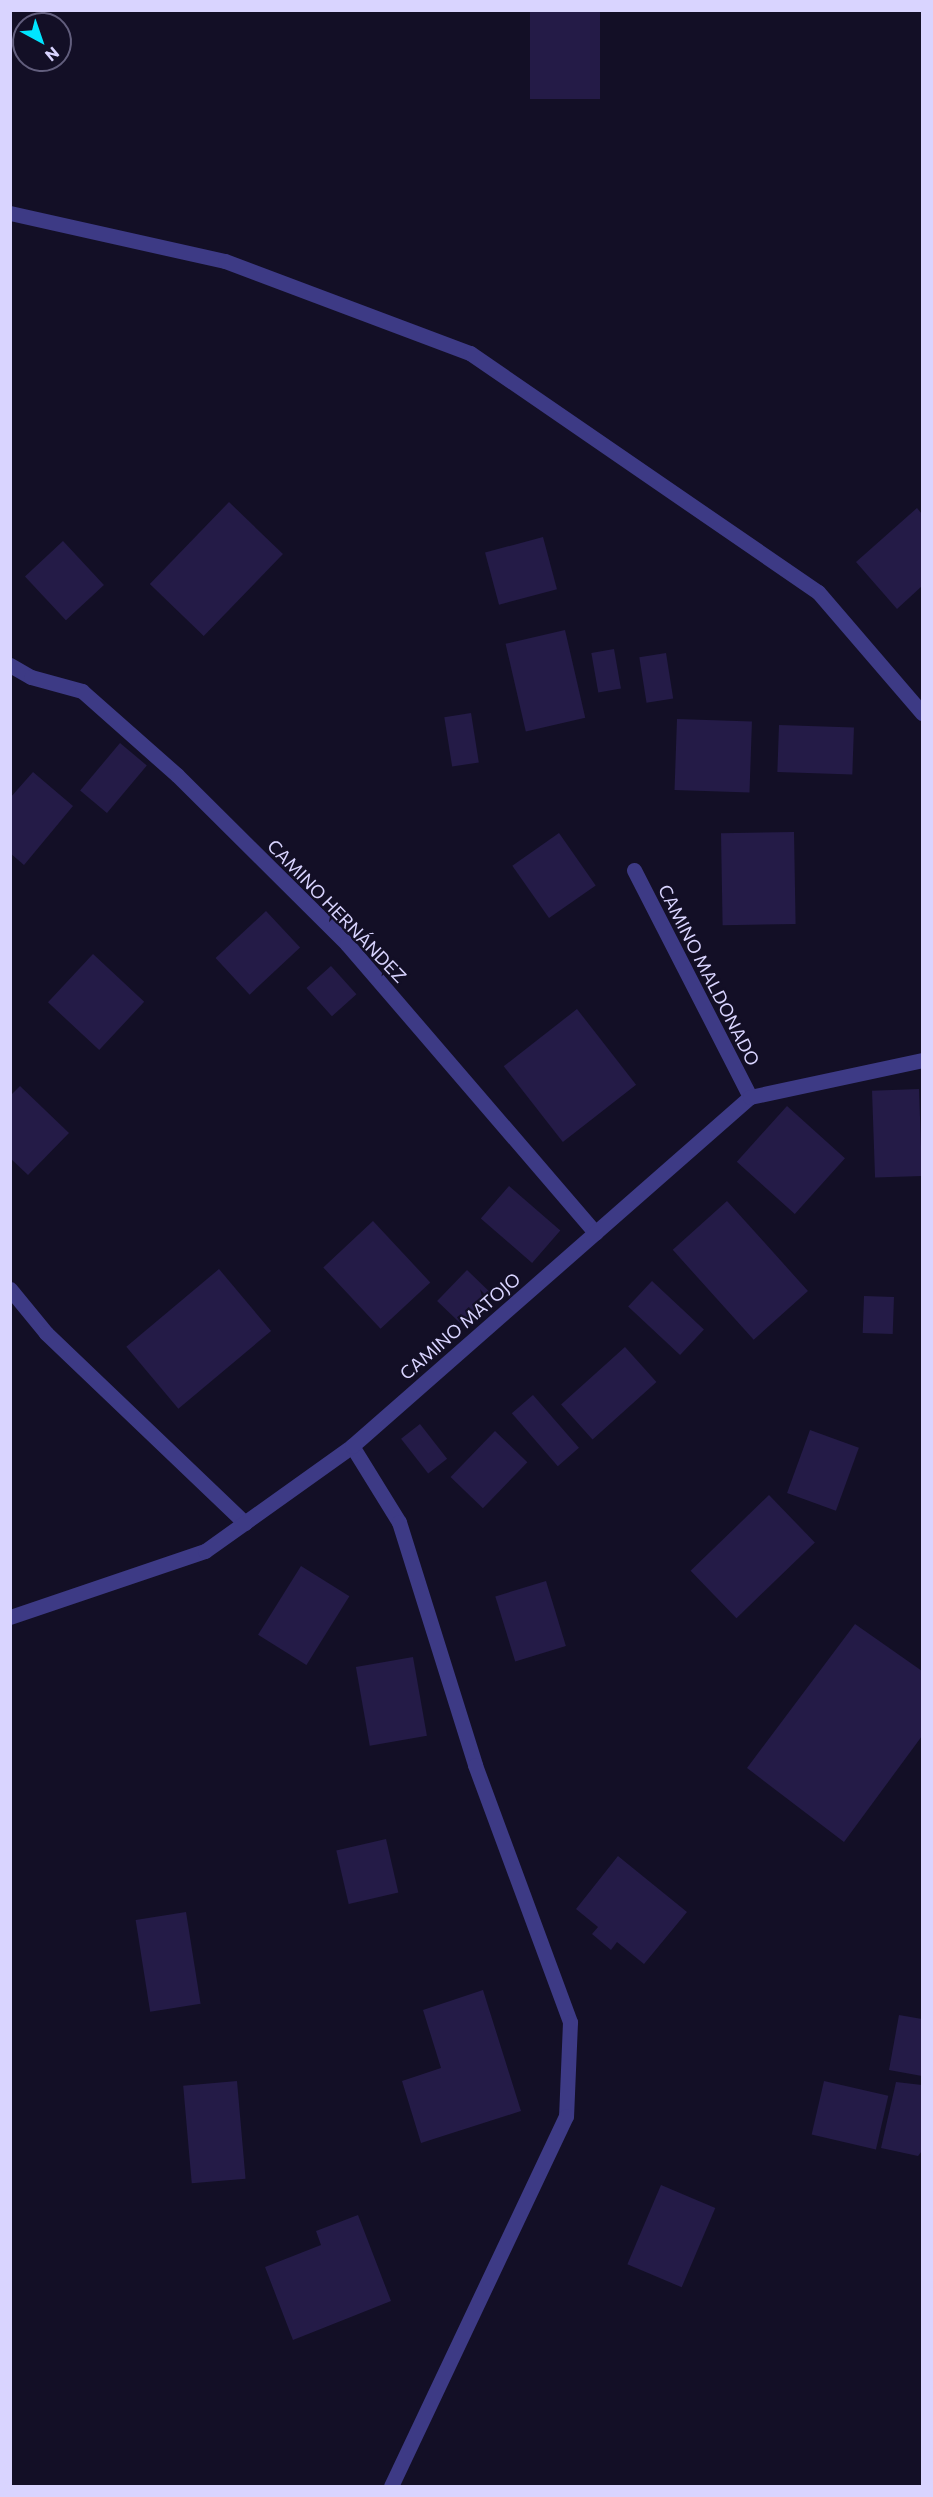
<!DOCTYPE html>
<html>
<head>
<meta charset="utf-8">
<style>
  body { margin:0 }
  #map { position:relative; width:933px; height:2497px; overflow:hidden; background:#130f26; font-family:Commissioner,sans-serif }
  div>[style] { position:absolute }
  .building>* { inset:0; background:#241b47; transform-origin:0 0 }
  .minor>* { height:15px; margin:-7.5px; padding:0 7.5px; transform-origin:7.5px; border-radius:7.5px; background:#3d3a85 }
  span { translate:-50% -50%; white-space:nowrap; text-align:center; line-height:1.15; -webkit-text-stroke:4.5px #130f26; paint-order:stroke }
  .street-label { font-size:18px; color:#d9d4ff }
  .frame { position:absolute; inset:0; border:12px solid #d9d4ff; pointer-events:none }
  .north { position:absolute; left:12px; top:12px; width:60px; height:60px; box-sizing:border-box; background:#130f26; border:2px solid #625e7d; border-radius:50%; rotate:140deg; font-size:16px; font-weight:700; line-height:24px; text-align:center; color:#d9d4ff }
  .north::after { content:''; display:block; margin:auto; width:21px; height:27px; background:#00e5ff; clip-path:polygon(50% 0,100% 100%,50% 72%,0 100%) }
</style>
</head>
<body>
<div id="map">
  <div class="building">
    <div style="left:530px;top:10px;width:70px;height:89px"></div>
    <div style="left:229px;top:502px;width:75px;height:114px;rotate:44deg"></div>
    <div style="clip-path:polygon(917px 508px,922px 514px,922px 586px,897px 609px,856px 562px)"></div>
    <div style="left:543px;top:537px;width:54px;height:60px;rotate:75deg"></div>
    <div style="left:63px;top:541px;width:60px;height:52px;rotate:47deg"></div>
    <div style="left:565px;top:630px;width:90px;height:61px;rotate:77deg"></div>
    <div style="left:614px;top:649px;width:40px;height:23px;rotate:80deg"></div>
    <div style="left:666px;top:653px;width:46px;height:27px;rotate:81deg"></div>
    <div style="left:471px;top:713px;width:50px;height:27px;rotate:81deg"></div>
    <div style="left:677px;top:719px;width:75px;height:71px;rotate:2deg"></div>
    <div style="left:779px;top:725px;width:75px;height:47px;rotate:2deg"></div>
    <div style="left:120px;top:743px;width:35px;height:62px;rotate:40deg"></div>
    <div style="clip-path:polygon(33px 772px,73px 806px,24px 865px,10px 853px,10px 798px)"></div>
    <div style="left:794px;top:832px;width:92px;height:73px;rotate:89deg"></div>
    <div style="left:559px;top:833px;width:64px;height:57px;rotate:55deg"></div>
    <div style="left:266px;top:911px;width:50px;height:69px;rotate:47deg"></div>
    <div style="left:93px;top:954px;width:70px;height:66px;rotate:43deg"></div>
    <div style="left:331px;top:966px;width:38px;height:33px;rotate:48deg"></div>
    <div style="left:577px;top:1009px;width:96px;height:93px;rotate:52deg"></div>
    <div style="clip-path:polygon(20px 1086px,69px 1133px,28px 1175px,10px 1158px,10px 1096px)"></div>
    <div style="left:919px;top:1089px;width:87px;height:47px;rotate:88deg"></div>
    <div style="left:787px;top:1106px;width:78px;height:75px;rotate:42deg"></div>
    <div style="left:509px;top:1186px;width:68px;height:43px;rotate:41deg"></div>
    <div style="left:727px;top:1201px;width:121px;height:73px;rotate:48deg"></div>
    <div style="left:373px;top:1221px;width:84px;height:68px;rotate:47deg"></div>
    <div style="left:219px;top:1269px;width:81px;height:121px;rotate:50deg"></div>
    <div style="left:467px;top:1270px;width:33px;height:43px;rotate:44deg"></div>
    <div style="left:652px;top:1281px;width:71px;height:35px;rotate:43deg"></div>
    <div style="left:864px;top:1296px;width:30px;height:37px;rotate:2deg"></div>
    <div style="left:625px;top:1347px;width:47px;height:86px;rotate:48deg"></div>
    <div style="left:533px;top:1395px;width:70px;height:28px;rotate:49deg"></div>
    <div style="left:420px;top:1424px;width:44px;height:24px;rotate:52deg"></div>
    <div style="left:810px;top:1430px;width:52px;height:67px;rotate:20deg"></div>
    <div style="left:495px;top:1431px;width:45px;height:64px;rotate:44deg"></div>
    <div style="left:769px;top:1495px;width:66px;height:109px;rotate:46deg"></div>
    <div style="left:301px;top:1566px;width:57px;height:81px;rotate:32deg"></div>
    <div style="left:546px;top:1581px;width:68px;height:53px;rotate:73deg"></div>
    <div style="clip-path:polygon(855px 1624px,922px 1671px,922px 1736px,844px 1842px,747px 1768px)"></div>
    <div style="left:413px;top:1657px;width:80px;height:58px;rotate:80deg"></div>
    <div style="left:386px;top:1839px;width:55px;height:51px;rotate:77deg"></div>
    <div style="clip-path:polygon(618px 1856px,687px 1912px,644px 1964px,617px 1942px,611px 1950px,592px 1934px,598px 1927px,576px 1909px)"></div>
    <div style="left:186px;top:1912px;width:93px;height:51px;rotate:81deg"></div>
    <div style="clip-path:polygon(483px 1990px,521px 2111px,421px 2143px,402px 2081px,441px 2068px,423px 2010px)"></div>
    <div style="clip-path:polygon(899px 2015px,922px 2019px,922px 2076px,889px 2070px)"></div>
    <div style="left:237px;top:2081px;width:98px;height:54px;rotate:85deg"></div>
    <div style="left:824px;top:2081px;width:66px;height:55px;rotate:13deg"></div>
    <div style="clip-path:polygon(896px 2082px,922px 2085px,922px 2151px,918px 2156px,881px 2148px)"></div>
    <div style="left:661px;top:2185px;width:59px;height:86px;rotate:23deg"></div>
    <div style="clip-path:polygon(358px 2215px,391px 2301px,293px 2340px,265px 2267px,321px 2245px,316px 2231px)"></div>
  </div>
  <div class="minor">
    <div style="left:10px;top:213px;width:220px;rotate:12.6deg"></div>
    <div style="left:225px;top:261px;width:262px;rotate:20.6deg"></div>
    <div style="left:470px;top:353px;width:422px;rotate:34.5deg"></div>
    <div style="left:818px;top:592px;width:160px;rotate:49.3deg"></div>
    <div style="left:10px;top:665px;width:24px;rotate:30deg"></div>
    <div style="left:31px;top:677px;width:53px;rotate:15.4deg"></div>
    <div style="left:82px;top:691px;width:127px;rotate:41.5deg"></div>
    <div style="left:177px;top:775px;width:240px;rotate:44.8deg"></div>
    <div style="left:347px;top:944px;width:381px;rotate:49.3deg"></div>
    <div style="left:634px;top:870px;width:255px;rotate:62.9deg"></div>
    <div style="left:10px;top:1289px;width:57px;rotate:50.7deg"></div>
    <div style="left:46px;top:1333px;width:275px;rotate:43.7deg"></div>
    <div style="left:352px;top:1446px;width:89px;rotate:58.3deg"></div>
    <div style="left:399px;top:1522px;width:255px;rotate:72.6deg"></div>
    <div style="left:475px;top:1765px;width:274px;rotate:69.7deg"></div>
    <div style="left:570px;top:2022px;width:94px;rotate:92.4deg"></div>
    <div style="left:566px;top:2116px;width:409px;rotate:115.3deg"></div>
    <div style="left:10px;top:1617px;width:206px;rotate:-18.7deg"></div>
    <div style="left:205px;top:1551px;width:181px;rotate:-35.5deg"></div>
    <div style="left:352px;top:1446px;width:529px;rotate:-41.25deg"></div>
    <div style="left:750px;top:1097px;width:176px;rotate:-12.1deg"></div>
  </div>
  <div class="street-label">
    <span style="left:337px;top:911px;rotate:46deg">CAMINO HERNÁNDEZ</span>
    <span style="left:709px;top:975px;rotate:63deg">CAMINO MALDONADO</span>
    <span style="left:460px;top:1326px;rotate:-41deg">CAMINO MATOJO</span>
  </div>
  <div class="frame"></div>
  <div class="north">N</div>
</div>
</body>
</html>
